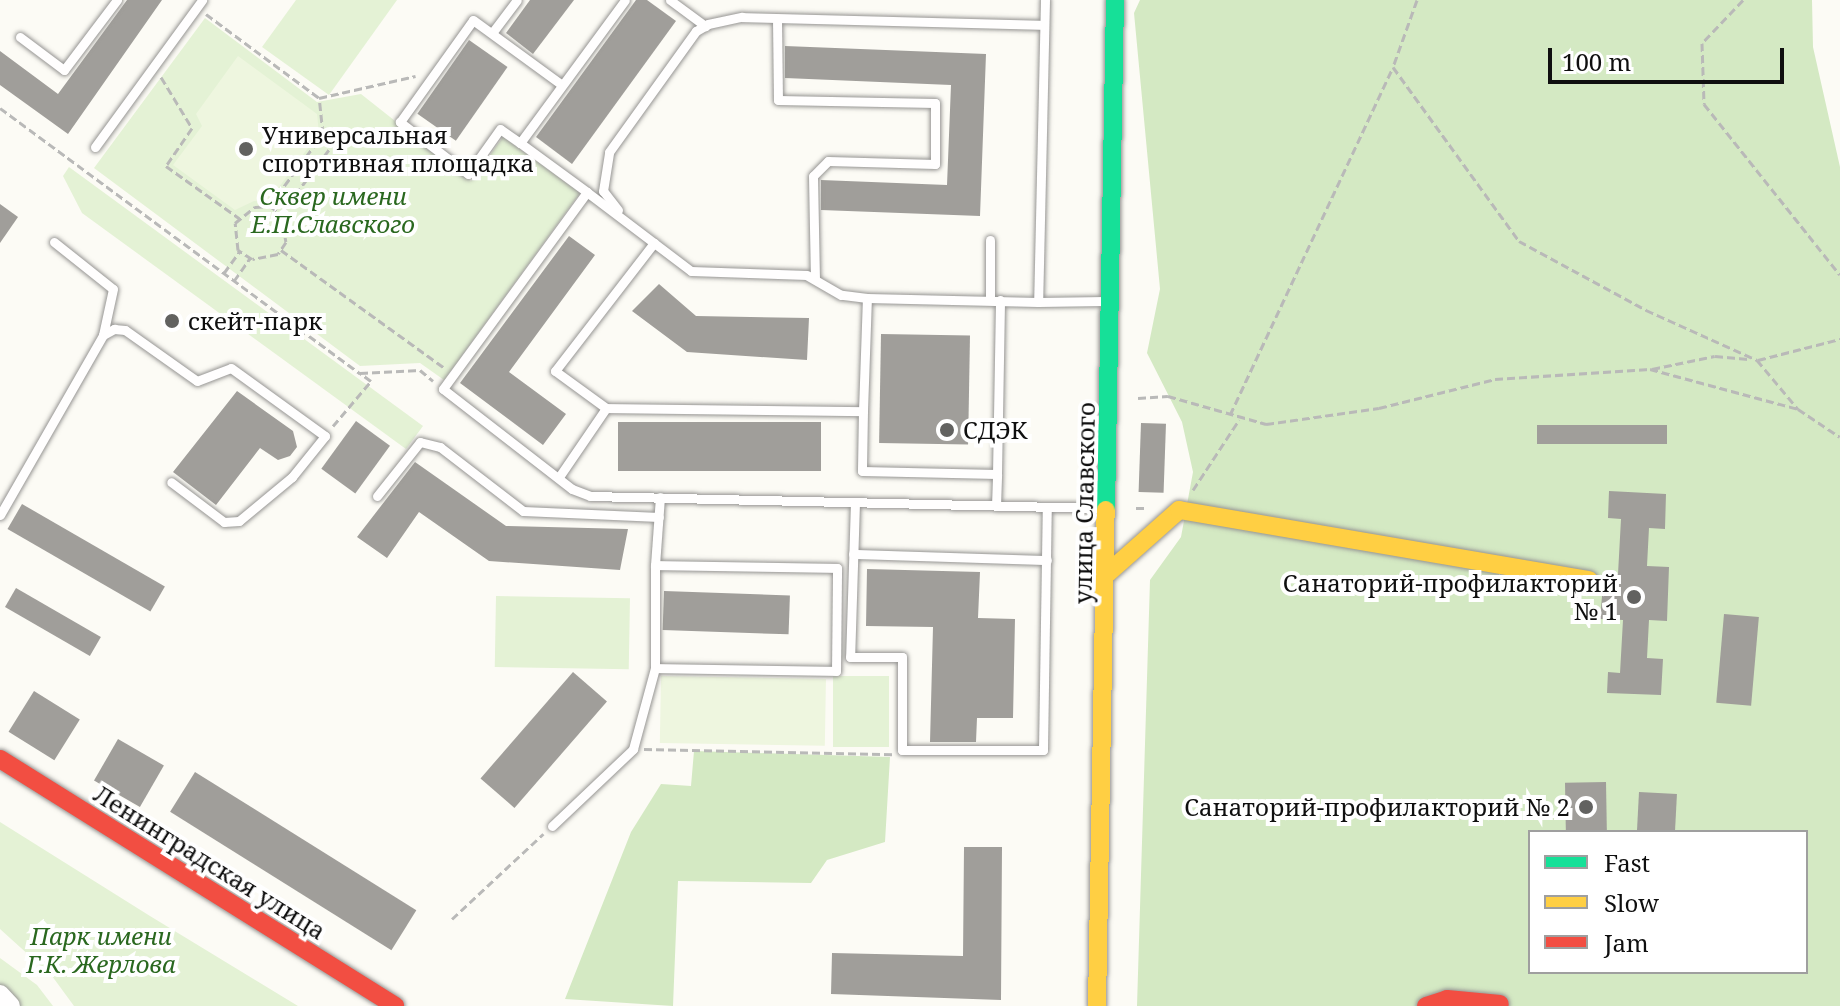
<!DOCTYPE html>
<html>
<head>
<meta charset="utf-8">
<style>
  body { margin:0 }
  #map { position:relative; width:1840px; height:1006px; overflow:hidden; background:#fcfbf5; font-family:"Noto Serif",serif }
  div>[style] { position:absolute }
  .green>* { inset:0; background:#e4f2d5; transform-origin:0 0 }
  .forest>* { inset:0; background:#d4e9c3 }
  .pitch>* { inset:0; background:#eef6df; transform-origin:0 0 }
  .building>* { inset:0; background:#a09e9a; transform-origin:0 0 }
  .path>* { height:3px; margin-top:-1.5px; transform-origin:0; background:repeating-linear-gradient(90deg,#b9b9b8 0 8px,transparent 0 12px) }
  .roads { filter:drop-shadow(0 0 2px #969593) drop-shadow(0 0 2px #969593) }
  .lane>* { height:9px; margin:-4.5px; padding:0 4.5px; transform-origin:4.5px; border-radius:4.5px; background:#fffefe }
  .street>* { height:18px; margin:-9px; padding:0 9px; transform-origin:9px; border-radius:9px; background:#fffefe }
  .fast>* { height:18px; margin:-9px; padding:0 9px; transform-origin:9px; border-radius:9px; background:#16e098 }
  .slow>* { height:18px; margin:-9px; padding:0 9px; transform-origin:9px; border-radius:9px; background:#ffcf43 }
  .jam>* { height:18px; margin:-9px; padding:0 9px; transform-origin:9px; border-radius:9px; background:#f24e42 }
  .dots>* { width:22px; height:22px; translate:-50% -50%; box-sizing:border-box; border:4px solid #fff; border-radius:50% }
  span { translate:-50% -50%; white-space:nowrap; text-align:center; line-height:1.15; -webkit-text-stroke:8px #fff; paint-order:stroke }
  .poi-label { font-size:24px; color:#0f0f0f }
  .left { translate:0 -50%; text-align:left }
  .right { translate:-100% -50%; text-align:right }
  .park-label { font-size:24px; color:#2a681f; font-style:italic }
  .street-label { font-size:24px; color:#0f0f0f }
  .legend { position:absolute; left:1528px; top:830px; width:280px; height:144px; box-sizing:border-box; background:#fff; border:2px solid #9f9f9f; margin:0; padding:10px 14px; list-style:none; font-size:24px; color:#0f0f0f }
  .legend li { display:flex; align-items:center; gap:16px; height:40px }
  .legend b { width:40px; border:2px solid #9f9f9f }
  .scale { position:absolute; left:1548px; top:48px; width:236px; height:36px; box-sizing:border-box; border:4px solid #0f0f0f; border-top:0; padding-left:10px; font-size:24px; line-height:28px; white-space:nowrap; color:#0f0f0f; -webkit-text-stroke:6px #fff; paint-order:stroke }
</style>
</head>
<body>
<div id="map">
  <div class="green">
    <div style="clip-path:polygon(296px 0,397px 0,329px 95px,262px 47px)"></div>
    <div style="clip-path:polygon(205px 18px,317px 102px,361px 94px,471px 181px,503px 137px,580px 193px,444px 380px,420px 363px,360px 366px,94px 168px)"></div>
    <div style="clip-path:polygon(69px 167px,423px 426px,406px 449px,82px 213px,63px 176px)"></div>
    <div style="left:496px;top:596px;width:134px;height:71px;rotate:1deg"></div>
    <div style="left:833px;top:676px;width:56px;height:71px"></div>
    <div style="clip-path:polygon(0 822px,150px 916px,298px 1006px,74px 1006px,52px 976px,0 929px)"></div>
    <div style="clip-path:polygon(0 958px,37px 985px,53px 1006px,0 1006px)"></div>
  </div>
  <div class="forest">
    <div style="clip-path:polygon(evenodd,1140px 0,1812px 0,1813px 47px,1840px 167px,1840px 1006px,1137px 1006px,1150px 580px,1181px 537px,1193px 472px,1182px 422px,1147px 353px,1160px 289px,1134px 13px,1140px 0,1530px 832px,1806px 832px,1806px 972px,1530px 972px,1530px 832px)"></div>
    <div style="clip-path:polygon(694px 751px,890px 757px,885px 842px,827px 860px,811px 883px,678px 881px,673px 1006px,565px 999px,631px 832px,661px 784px,691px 786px)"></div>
  </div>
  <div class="pitch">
    <div style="clip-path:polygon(238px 56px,317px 114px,319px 133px,268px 202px,254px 201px,235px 210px,173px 165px,202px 126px,196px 114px)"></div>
    <div style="left:661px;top:676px;width:165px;height:67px;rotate:1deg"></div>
  </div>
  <div class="building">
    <div style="clip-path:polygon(127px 0,162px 0,68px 134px,0 85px,0 51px,58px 94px)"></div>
    <div style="clip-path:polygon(530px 0,574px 0,533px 54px,506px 33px)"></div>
    <div style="clip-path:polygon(636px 0,647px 0,676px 21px,572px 164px,536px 137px)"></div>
    <div style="left:469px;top:40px;width:47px;height:90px;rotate:35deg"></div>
    <div style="clip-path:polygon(785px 46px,986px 54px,980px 216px,821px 210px,821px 180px,947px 185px,951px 85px,785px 78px)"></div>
    <div style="clip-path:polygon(0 204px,18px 217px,0 243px)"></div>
    <div style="clip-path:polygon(569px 236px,595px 255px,509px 372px,566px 414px,543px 445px,460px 383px)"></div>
    <div style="clip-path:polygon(659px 284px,696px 316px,809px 318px,807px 360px,687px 352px,632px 311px)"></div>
    <div style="left:881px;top:334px;width:89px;height:109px;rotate:1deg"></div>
    <div style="clip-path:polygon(237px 391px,293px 431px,297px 447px,290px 456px,278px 460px,260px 448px,216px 505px,173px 472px)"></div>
    <div style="left:356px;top:421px;width:42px;height:59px;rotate:36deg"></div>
    <div style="left:618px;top:422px;width:203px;height:49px"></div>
    <div style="left:1141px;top:423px;width:25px;height:69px;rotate:2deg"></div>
    <div style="left:1537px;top:425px;width:130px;height:19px"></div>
    <div style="clip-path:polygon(415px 462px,506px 526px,628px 529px,620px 570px,489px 561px,419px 512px,387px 558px,357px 537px)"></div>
    <div style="clip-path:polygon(1609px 491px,1666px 494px,1665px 529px,1649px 528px,1647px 566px,1669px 567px,1667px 621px,1649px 620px,1647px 658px,1663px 659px,1661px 695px,1607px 693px,1608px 672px,1620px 673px,1623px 620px,1600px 619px,1604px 574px,1618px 574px,1621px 519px,1608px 518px)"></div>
    <div style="left:22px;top:504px;width:165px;height:29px;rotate:30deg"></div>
    <div style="clip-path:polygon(867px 569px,980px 572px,978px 618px,1015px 619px,1013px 718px,977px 718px,976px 742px,930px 742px,933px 627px,866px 626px)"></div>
    <div style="left:16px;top:588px;width:98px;height:22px;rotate:30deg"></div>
    <div style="left:664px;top:591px;width:126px;height:39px;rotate:2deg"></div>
    <div style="left:1724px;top:614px;width:35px;height:89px;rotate:5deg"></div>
    <div style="left:573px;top:672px;width:45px;height:141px;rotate:41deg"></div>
    <div style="left:34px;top:691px;width:54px;height:48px;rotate:32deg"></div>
    <div style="left:118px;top:739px;width:53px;height:48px;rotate:30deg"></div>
    <div style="left:195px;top:772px;width:261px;height:47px;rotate:32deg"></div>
    <div style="left:1606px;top:782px;width:50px;height:41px;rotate:89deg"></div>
    <div style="left:1639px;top:792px;width:38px;height:40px;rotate:3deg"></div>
    <div style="clip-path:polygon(964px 847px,1002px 847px,1001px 1000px,831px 994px,832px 953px,963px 956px)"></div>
  </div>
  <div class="path">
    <div style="left:1417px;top:0;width:71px;rotate:109.7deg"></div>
    <div style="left:1393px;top:67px;width:215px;rotate:54.1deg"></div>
    <div style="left:1519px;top:241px;width:145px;rotate:28.5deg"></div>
    <div style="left:1646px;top:310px;width:122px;rotate:24.2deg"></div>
    <div style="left:1757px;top:360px;width:64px;rotate:50.1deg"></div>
    <div style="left:1798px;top:409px;width:50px;rotate:33.7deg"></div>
    <div style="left:1743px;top:0;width:59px;rotate:133.6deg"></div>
    <div style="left:1702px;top:43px;width:61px;rotate:88.1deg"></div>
    <div style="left:1704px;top:104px;width:218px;rotate:51.5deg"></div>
    <div style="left:206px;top:14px;width:141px;rotate:36.6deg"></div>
    <div style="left:319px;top:98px;width:99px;rotate:-12.8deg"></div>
    <div style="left:161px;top:77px;width:60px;rotate:58.7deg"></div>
    <div style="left:192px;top:128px;width:46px;rotate:124.4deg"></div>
    <div style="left:166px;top:166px;width:90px;rotate:35.5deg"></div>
    <div style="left:0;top:108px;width:447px;rotate:36.4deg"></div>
    <div style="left:360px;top:373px;width:60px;rotate:-2.9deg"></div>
    <div style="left:420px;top:370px;width:17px;rotate:40deg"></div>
    <div style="left:306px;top:157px;width:14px;rotate:36deg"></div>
    <div style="left:270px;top:205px;width:89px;rotate:-53.3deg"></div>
    <div style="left:323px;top:134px;width:36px;rotate:-96deg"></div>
    <div style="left:281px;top:214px;width:28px;rotate:80deg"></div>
    <div style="left:286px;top:242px;width:14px;rotate:124deg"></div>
    <div style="left:278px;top:254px;width:26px;rotate:169deg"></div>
    <div style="left:252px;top:259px;width:17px;rotate:-147deg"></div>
    <div style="left:238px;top:250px;width:27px;rotate:-96deg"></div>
    <div style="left:235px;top:223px;width:26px;rotate:-39deg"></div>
    <div style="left:255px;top:207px;width:15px;rotate:-4deg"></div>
    <div style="left:270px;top:206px;width:14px;rotate:36deg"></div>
    <div style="left:281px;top:214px;width:89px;rotate:-53.3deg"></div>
    <div style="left:334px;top:143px;width:14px;rotate:-141deg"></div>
    <div style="left:281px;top:250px;width:200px;rotate:35.8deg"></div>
    <div style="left:224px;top:273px;width:27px;rotate:-54deg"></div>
    <div style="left:234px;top:281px;width:28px;rotate:-55deg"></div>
    <div style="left:1758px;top:360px;width:85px;rotate:-14.4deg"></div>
    <div style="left:1652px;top:369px;width:64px;rotate:-11.7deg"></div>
    <div style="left:1715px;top:356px;width:36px;rotate:5deg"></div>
    <div style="left:1138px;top:398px;width:30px;rotate:-4deg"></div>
    <div style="left:1168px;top:396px;width:102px;rotate:15.9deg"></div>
    <div style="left:1266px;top:424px;width:114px;rotate:-8.1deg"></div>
    <div style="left:1379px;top:408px;width:120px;rotate:-14deg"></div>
    <div style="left:1495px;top:379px;width:155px;rotate:-3.7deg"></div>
    <div style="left:1650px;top:369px;width:153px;rotate:15.1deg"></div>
    <div style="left:1230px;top:415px;width:384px;rotate:-64.9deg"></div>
    <div style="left:333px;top:426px;width:59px;rotate:-49.8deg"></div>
    <div style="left:371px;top:381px;width:14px;rotate:-144deg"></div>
    <div style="left:1193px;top:490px;width:84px;rotate:-56.7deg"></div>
    <div style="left:1136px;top:508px;width:12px"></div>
    <div style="left:644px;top:749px;width:249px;rotate:1.2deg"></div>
    <div style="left:452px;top:919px;width:125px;rotate:-43deg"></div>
  </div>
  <div class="roads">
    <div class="lane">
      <div style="left:670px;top:0;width:44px;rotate:36.6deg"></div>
      <div style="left:1045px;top:0;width:302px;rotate:91.3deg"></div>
      <div style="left:1038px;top:302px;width:67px;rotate:-0.9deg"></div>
      <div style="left:777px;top:19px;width:81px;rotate:89.3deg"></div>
      <div style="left:778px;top:100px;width:157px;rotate:1.1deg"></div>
      <div style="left:935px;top:103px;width:61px;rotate:90deg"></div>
      <div style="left:935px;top:164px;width:107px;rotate:-178.4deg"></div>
      <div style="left:828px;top:161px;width:21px;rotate:135deg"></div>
      <div style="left:813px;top:176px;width:103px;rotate:88.9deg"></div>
      <div style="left:492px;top:33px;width:41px;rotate:-52.9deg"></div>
      <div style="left:20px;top:37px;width:55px;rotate:36.9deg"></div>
      <div style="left:64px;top:70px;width:88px;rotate:-52.9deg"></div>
      <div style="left:520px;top:143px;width:24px;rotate:-145deg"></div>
      <div style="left:500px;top:129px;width:55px;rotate:125.4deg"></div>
      <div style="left:468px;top:174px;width:86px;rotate:-142.6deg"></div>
      <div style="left:400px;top:122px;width:125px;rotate:-54.4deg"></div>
      <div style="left:473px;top:20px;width:110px;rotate:36.1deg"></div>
      <div style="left:95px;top:147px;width:182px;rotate:-53.9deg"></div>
      <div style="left:587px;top:192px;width:83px;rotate:-143.8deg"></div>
      <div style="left:520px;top:143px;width:177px;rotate:-53.7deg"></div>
      <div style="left:618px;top:210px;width:24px;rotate:-128deg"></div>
      <div style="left:603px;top:191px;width:39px;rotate:-81deg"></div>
      <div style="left:609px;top:152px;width:149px;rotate:-54.3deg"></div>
      <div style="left:696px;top:31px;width:14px;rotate:-30deg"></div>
      <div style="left:708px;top:24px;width:35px;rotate:-12deg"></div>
      <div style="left:742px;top:17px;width:302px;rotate:1.5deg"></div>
      <div style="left:54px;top:242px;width:75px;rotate:38.5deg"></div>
      <div style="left:113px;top:289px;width:47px;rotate:102.3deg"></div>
      <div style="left:990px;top:300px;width:60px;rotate:-90deg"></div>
      <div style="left:1038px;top:302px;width:171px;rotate:-178.7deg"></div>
      <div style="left:867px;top:298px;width:26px;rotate:-173deg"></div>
      <div style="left:841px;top:295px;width:39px;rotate:-150deg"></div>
      <div style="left:807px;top:275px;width:116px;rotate:-178deg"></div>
      <div style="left:691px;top:271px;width:131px;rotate:-142.8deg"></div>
      <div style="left:587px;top:192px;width:244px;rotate:126.2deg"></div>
      <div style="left:443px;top:389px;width:163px;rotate:37.8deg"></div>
      <div style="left:572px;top:489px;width:19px;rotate:21deg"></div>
      <div style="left:590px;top:496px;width:510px;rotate:1.35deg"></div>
      <div style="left:606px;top:408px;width:257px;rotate:0.7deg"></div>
      <div style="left:863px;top:411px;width:60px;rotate:91deg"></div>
      <div style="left:862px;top:471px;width:135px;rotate:1.3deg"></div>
      <div style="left:997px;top:474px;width:174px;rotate:-89deg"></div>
      <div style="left:863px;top:411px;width:113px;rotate:-88deg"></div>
      <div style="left:559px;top:477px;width:83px;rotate:-55.7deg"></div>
      <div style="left:606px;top:408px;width:63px;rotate:-144deg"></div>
      <div style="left:555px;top:371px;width:162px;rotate:-52.3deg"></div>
      <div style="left:377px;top:496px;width:69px;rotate:-51.5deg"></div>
      <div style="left:420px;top:442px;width:21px;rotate:14deg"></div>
      <div style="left:440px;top:447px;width:105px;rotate:37.6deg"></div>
      <div style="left:523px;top:511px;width:136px;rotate:2.5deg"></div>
      <div style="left:855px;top:502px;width:155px;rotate:91.8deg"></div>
      <div style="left:850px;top:657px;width:52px"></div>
      <div style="left:902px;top:657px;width:93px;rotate:90deg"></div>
      <div style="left:902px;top:750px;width:141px"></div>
      <div style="left:1043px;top:750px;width:243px;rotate:-89.1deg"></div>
      <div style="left:996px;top:506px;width:32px;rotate:-88deg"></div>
      <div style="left:0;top:515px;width:207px;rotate:-60.2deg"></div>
      <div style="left:103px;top:335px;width:13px;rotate:-29deg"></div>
      <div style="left:114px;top:329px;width:11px;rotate:5deg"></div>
      <div style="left:125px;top:330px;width:88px;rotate:35.3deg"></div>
      <div style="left:197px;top:381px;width:36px;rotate:-21deg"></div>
      <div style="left:231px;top:368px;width:116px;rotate:35.9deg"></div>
      <div style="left:325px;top:436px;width:53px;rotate:128.8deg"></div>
      <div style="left:292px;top:477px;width:69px;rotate:140.3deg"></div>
      <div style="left:239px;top:521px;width:15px;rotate:176deg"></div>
      <div style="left:224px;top:522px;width:66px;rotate:-143deg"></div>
      <div style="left:853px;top:554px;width:194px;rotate:1.8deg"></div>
      <div style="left:655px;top:565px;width:103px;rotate:90deg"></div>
      <div style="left:655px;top:668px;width:181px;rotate:0.9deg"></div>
      <div style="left:836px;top:671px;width:103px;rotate:-89.4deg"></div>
      <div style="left:837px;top:568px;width:182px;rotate:-179.1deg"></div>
      <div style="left:655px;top:565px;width:68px;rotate:-85.8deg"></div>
      <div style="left:552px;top:826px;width:112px;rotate:-43.5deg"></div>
      <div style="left:633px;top:749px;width:84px;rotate:-74.8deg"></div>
    </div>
    <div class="street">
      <div style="left:0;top:994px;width:16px;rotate:47deg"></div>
    </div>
    <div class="fast">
      <div style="left:1106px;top:510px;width:510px;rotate:-88.99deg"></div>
    </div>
    <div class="slow">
      <div style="left:1108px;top:573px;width:95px;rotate:-41.6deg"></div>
      <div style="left:1179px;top:510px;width:416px;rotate:9.7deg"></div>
      <div style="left:1097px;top:1006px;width:496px;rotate:-89deg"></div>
    </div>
    <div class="jam">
      <div style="left:0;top:759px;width:466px;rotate:32deg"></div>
      <div style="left:1426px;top:1006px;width:22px;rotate:-18deg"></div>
      <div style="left:1447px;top:999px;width:53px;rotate:5.4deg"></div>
    </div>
  </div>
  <div class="dots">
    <div style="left:246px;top:149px;background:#626260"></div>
    <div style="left:172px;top:321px;background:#626260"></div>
    <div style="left:947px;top:430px;background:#626260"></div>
    <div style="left:1634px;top:597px;background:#626260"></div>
    <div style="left:1586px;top:807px;background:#626260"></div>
  </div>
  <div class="poi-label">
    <span class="left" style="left:262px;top:149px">Универсальная<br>спортивная площадка</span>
    <span class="left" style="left:188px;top:321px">скейт-парк</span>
    <span class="left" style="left:963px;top:430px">СДЭК</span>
    <span class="right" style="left:1618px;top:597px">Санаторий-профилакторий<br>№ 1</span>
    <span class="right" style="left:1570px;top:807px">Санаторий-профилакторий № 2</span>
  </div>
  <div class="park-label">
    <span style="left:333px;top:210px">Сквер имени<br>Е.П.Славского</span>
    <span style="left:101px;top:950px">Парк имени<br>Г.К. Жерлова</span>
  </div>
  <div class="street-label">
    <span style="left:1084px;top:503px;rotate:-89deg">улица Славского</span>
    <span style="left:210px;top:862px;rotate:32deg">Ленинградская улица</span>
  </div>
  <ul class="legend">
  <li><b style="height:10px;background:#16e098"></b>Fast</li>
  <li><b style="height:10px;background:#ffcf43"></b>Slow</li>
  <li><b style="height:10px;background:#f24e42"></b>Jam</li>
  </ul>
  <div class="scale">100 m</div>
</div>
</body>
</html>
